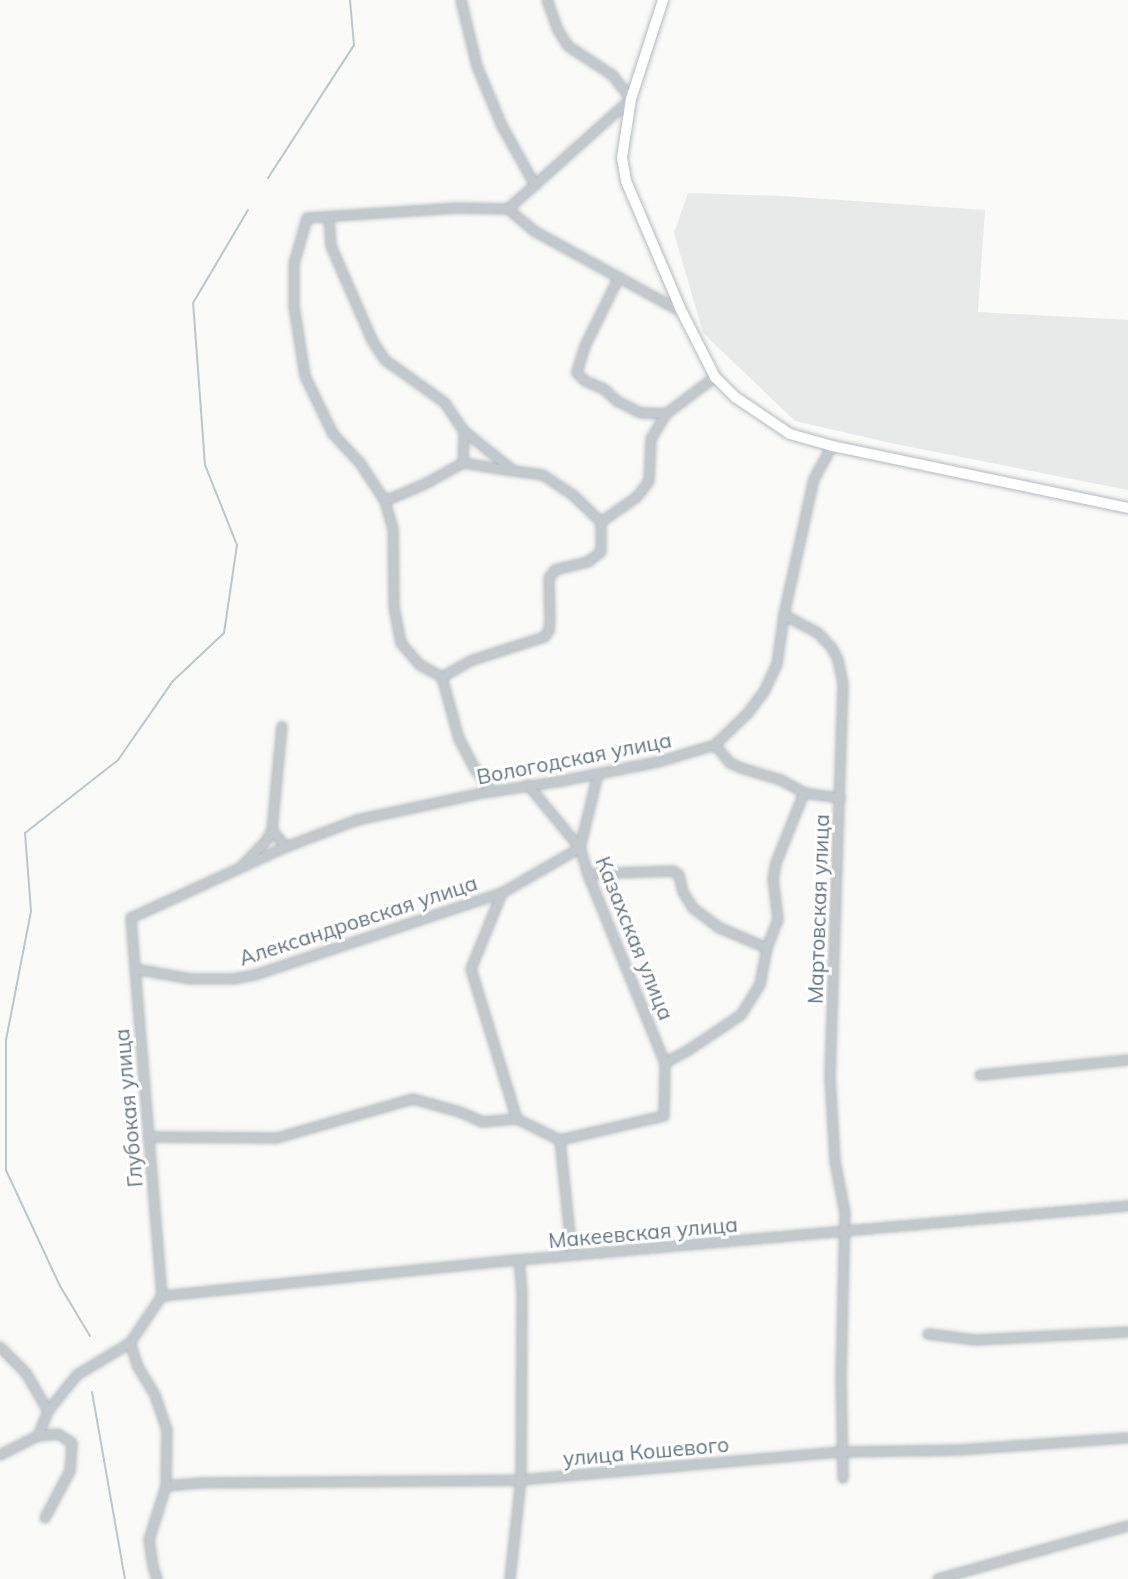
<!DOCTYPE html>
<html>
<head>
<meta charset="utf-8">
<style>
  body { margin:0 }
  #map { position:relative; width:1128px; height:1579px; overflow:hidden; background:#fafaf8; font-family:Mulish,sans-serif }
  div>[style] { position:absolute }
  .built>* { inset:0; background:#e8e9e9 }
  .stream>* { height:2px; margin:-1px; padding:0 1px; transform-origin:1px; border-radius:1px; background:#bbc7cb }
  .roads { filter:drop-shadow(0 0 2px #b3babf) drop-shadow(0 0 2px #b3babf) }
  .minor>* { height:8px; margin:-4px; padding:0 4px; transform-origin:4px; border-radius:4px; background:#c3c8cc }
  .secondary>* { height:10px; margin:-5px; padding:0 5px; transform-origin:5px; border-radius:5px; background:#fff }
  span { translate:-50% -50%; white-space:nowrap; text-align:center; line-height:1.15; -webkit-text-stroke:6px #fff; paint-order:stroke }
  .street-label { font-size:21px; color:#657683 }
</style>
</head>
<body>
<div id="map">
  <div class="built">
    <div style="clip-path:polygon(688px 193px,782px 196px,985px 210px,978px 312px,1128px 320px,1128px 490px,895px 444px,795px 421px,703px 333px,674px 233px)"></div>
  </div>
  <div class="stream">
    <div style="left:268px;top:178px;width:158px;rotate:-57.1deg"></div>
    <div style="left:354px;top:45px;width:45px;rotate:-95.1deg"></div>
    <div style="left:90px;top:1336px;width:58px;rotate:-121deg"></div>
    <div style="left:60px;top:1286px;width:128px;rotate:-115deg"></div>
    <div style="left:6px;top:1170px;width:130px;rotate:-90deg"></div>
    <div style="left:6px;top:1040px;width:131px;rotate:-79deg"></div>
    <div style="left:31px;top:911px;width:78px;rotate:-94.4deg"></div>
    <div style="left:25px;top:833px;width:118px;rotate:-38.1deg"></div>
    <div style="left:118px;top:760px;width:96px;rotate:-55.2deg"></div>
    <div style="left:173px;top:681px;width:70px;rotate:-43.3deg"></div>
    <div style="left:224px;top:633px;width:89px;rotate:-81.6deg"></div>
    <div style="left:237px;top:545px;width:86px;rotate:-111.8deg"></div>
    <div style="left:205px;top:465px;width:162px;rotate:-94.2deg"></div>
    <div style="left:193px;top:303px;width:108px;rotate:-59.4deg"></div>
    <div style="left:92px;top:1392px;width:190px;rotate:80deg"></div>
  </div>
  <div class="roads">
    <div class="minor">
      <div style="left:461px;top:0;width:68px;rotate:76.4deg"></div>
      <div style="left:477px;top:66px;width:65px;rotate:67.4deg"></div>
      <div style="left:502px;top:126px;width:68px;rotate:60.8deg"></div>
      <div style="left:508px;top:209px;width:165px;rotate:-41.8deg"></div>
      <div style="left:631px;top:99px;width:31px;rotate:-128deg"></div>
      <div style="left:612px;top:75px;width:53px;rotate:-146.6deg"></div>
      <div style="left:568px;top:46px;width:19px;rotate:-122deg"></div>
      <div style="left:558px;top:30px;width:32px;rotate:-110deg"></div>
      <div style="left:329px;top:218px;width:28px;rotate:86deg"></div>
      <div style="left:331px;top:246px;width:103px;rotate:66.4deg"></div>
      <div style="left:372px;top:340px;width:24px;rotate:57deg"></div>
      <div style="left:385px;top:360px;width:74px;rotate:35.6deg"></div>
      <div style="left:445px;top:403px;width:34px;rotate:56deg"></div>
      <div style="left:464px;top:431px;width:64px;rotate:38.7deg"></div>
      <div style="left:514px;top:471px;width:29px;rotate:8deg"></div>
      <div style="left:543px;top:475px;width:37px;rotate:34deg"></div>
      <div style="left:574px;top:496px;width:37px;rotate:44deg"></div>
      <div style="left:601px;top:522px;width:44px;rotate:-34.8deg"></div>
      <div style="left:637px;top:497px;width:20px;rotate:-53deg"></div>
      <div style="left:649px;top:481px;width:42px;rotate:-87.3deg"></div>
      <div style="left:651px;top:439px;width:29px;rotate:-59deg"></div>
      <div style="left:666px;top:414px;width:61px;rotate:-37.1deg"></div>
      <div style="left:619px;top:277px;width:77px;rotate:116.2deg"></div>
      <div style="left:585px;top:346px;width:28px;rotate:107deg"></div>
      <div style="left:577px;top:373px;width:11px;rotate:45deg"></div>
      <div style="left:585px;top:381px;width:21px;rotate:23deg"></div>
      <div style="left:604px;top:389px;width:18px;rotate:43deg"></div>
      <div style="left:617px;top:401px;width:27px;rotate:27deg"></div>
      <div style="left:641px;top:413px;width:25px;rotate:2deg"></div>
      <div style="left:463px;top:463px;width:50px;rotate:9.3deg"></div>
      <div style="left:385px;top:501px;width:43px;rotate:-23deg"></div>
      <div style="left:425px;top:484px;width:43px;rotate:-28.9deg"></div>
      <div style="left:463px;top:463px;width:32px;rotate:-88deg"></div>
      <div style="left:784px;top:615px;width:38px;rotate:28deg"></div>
      <div style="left:818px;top:633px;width:21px;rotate:47deg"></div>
      <div style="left:832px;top:648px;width:13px;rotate:63deg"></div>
      <div style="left:838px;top:660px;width:25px;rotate:78deg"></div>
      <div style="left:843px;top:684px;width:393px;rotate:91.9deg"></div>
      <div style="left:830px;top:1077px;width:84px;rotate:86.6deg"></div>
      <div style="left:835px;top:1161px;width:53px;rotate:79.1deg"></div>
      <div style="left:845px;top:1213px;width:166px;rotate:91.4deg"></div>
      <div style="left:841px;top:1379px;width:99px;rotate:88.8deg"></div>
      <div style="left:442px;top:677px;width:35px;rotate:-29deg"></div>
      <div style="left:473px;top:660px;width:75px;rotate:-17.9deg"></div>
      <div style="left:544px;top:637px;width:8px;rotate:-50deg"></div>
      <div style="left:549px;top:631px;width:11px;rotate:-85deg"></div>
      <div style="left:550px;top:620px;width:42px;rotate:-91.4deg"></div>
      <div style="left:549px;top:578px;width:10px;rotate:-53deg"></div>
      <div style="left:555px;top:570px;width:34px;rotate:-14deg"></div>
      <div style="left:588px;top:562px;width:16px;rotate:-38deg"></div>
      <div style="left:601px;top:552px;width:30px;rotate:-90deg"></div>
      <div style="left:715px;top:745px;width:23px;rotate:50deg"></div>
      <div style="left:730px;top:763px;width:12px;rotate:24deg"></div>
      <div style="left:741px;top:768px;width:42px;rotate:16.7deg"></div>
      <div style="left:781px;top:780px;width:26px;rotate:29deg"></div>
      <div style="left:804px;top:793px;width:37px;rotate:8deg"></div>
      <div style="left:492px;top:792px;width:29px;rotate:-126deg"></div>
      <div style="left:475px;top:769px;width:34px;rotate:-118deg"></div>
      <div style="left:459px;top:739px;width:64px;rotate:-105.3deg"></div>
      <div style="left:442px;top:677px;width:25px;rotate:-151deg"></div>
      <div style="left:420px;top:665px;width:29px;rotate:-131deg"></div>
      <div style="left:401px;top:643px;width:37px;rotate:-101deg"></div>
      <div style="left:394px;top:607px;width:78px;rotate:-90.7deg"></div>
      <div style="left:393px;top:529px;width:29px;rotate:-106deg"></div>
      <div style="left:385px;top:501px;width:45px;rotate:-123.3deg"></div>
      <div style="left:360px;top:463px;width:40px;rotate:-133deg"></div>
      <div style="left:333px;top:434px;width:64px;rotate:-115.8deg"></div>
      <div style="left:305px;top:376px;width:71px;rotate:-98.9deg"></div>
      <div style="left:294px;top:306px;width:42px;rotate:-90deg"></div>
      <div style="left:294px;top:264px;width:48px;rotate:-74.2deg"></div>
      <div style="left:307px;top:218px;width:150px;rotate:-3.8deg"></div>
      <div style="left:457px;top:208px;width:51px;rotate:1.1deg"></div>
      <div style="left:508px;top:209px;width:34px;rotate:40deg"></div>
      <div style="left:534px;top:231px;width:169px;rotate:28.7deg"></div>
      <div style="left:272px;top:830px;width:22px;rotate:51deg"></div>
      <div style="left:242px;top:866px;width:35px;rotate:-46deg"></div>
      <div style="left:266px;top:841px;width:13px;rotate:-61deg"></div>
      <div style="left:272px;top:830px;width:104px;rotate:-84.5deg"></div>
      <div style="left:588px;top:874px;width:85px;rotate:-2deg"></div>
      <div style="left:673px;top:871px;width:7px;rotate:34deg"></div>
      <div style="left:679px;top:875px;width:17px;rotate:77deg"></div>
      <div style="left:683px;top:892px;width:19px;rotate:58deg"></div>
      <div style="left:693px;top:908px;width:34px;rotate:37deg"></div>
      <div style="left:720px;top:928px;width:51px;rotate:23.1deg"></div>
      <div style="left:502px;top:893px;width:82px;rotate:112.2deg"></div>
      <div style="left:471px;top:969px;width:157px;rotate:73deg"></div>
      <div style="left:517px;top:1119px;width:48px;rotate:26deg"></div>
      <div style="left:560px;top:1140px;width:107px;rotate:-13deg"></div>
      <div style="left:664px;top:1116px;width:53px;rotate:-88.9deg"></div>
      <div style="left:665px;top:1063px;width:204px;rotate:-112.2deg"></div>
      <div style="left:588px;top:874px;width:27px;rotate:-107deg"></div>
      <div style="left:580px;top:848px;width:76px;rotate:-76.3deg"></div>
      <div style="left:135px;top:969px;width:57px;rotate:10.1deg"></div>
      <div style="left:191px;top:979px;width:42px"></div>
      <div style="left:233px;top:979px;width:22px;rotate:-10deg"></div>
      <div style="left:255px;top:975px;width:260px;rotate:-18.4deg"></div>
      <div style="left:502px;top:893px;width:90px;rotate:-30deg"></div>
      <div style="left:580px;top:848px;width:82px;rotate:-129.5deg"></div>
      <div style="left:665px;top:1063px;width:29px;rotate:-29deg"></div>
      <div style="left:690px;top:1049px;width:61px;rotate:-33.7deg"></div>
      <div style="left:741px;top:1015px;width:36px;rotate:-58deg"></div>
      <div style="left:760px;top:984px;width:37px;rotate:-79deg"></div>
      <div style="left:767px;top:948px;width:31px;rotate:-69deg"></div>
      <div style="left:778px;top:919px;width:39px;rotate:-97deg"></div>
      <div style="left:773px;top:880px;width:17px;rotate:-80deg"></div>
      <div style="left:776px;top:863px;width:75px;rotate:-68.2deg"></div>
      <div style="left:980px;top:1075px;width:149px;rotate:-5.8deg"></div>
      <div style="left:148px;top:1137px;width:129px;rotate:0.4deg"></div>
      <div style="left:277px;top:1138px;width:141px;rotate:-16deg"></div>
      <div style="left:413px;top:1099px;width:49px;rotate:15.5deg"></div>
      <div style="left:460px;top:1112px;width:24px;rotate:24deg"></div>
      <div style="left:482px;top:1122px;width:35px;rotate:-5deg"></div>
      <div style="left:560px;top:1140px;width:116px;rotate:84deg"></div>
      <div style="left:162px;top:1296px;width:379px;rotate:-94.7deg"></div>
      <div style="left:131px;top:918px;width:170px;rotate:-24.6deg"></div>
      <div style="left:286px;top:847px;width:76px;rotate:-20.8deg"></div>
      <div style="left:357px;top:820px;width:129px;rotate:-12.1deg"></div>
      <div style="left:483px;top:793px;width:75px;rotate:-8.5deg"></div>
      <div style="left:557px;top:782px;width:103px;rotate:-11.2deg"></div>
      <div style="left:658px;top:762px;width:59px;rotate:-16.6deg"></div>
      <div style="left:715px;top:745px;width:46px;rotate:-44.1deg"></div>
      <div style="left:748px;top:713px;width:26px;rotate:-53deg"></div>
      <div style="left:764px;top:692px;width:31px;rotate:-65deg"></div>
      <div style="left:777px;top:664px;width:49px;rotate:-81.9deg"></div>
      <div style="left:784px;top:615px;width:139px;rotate:-77.6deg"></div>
      <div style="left:814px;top:479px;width:38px;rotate:-61deg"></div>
      <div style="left:162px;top:1296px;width:359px;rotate:-5.8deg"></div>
      <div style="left:519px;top:1260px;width:611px;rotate:-5.07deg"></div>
      <div style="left:928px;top:1334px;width:48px;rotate:7.1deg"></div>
      <div style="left:976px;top:1340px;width:152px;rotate:-3deg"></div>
      <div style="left:0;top:1347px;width:37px;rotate:45deg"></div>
      <div style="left:26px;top:1373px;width:44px;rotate:59.9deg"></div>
      <div style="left:38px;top:1436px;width:20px;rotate:-6deg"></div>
      <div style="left:58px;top:1434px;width:17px;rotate:33deg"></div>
      <div style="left:72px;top:1443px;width:28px;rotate:94deg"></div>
      <div style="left:70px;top:1471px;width:53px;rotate:118deg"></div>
      <div style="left:0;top:1455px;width:42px;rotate:-26.6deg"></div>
      <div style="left:38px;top:1436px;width:27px;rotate:-68deg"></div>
      <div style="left:48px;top:1411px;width:46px;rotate:-51.1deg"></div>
      <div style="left:77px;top:1375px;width:62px;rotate:-31.1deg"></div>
      <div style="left:166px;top:1486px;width:35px;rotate:-5deg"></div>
      <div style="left:201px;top:1483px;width:320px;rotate:-0.5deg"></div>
      <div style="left:521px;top:1480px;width:323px;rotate:-5deg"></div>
      <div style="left:843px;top:1452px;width:116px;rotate:-1deg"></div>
      <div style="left:959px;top:1450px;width:169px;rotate:-4.1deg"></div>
      <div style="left:157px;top:1579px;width:13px;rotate:-108deg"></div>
      <div style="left:153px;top:1567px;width:27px;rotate:-98deg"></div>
      <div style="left:149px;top:1540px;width:57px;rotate:-72.5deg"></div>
      <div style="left:166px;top:1486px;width:56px;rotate:-89deg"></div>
      <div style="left:167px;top:1430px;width:37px;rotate:-109deg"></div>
      <div style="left:155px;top:1395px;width:33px;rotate:-121deg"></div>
      <div style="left:138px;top:1367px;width:25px;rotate:-108deg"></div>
      <div style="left:130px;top:1343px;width:57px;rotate:-55.8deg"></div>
      <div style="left:510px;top:1579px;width:100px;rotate:-83.7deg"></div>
      <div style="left:521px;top:1480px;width:187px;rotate:-89.7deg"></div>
      <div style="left:522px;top:1293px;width:33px;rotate:-95deg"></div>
      <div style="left:938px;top:1579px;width:197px;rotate:-15.6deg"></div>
    </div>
    <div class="secondary">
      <div style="left:663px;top:0;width:104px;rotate:107.9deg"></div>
      <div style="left:631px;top:99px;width:60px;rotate:98.7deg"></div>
      <div style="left:622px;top:158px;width:23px;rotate:80deg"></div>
      <div style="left:626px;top:181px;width:142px;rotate:66.9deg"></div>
      <div style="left:682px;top:312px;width:73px;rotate:63.1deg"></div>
      <div style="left:715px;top:377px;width:28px;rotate:45deg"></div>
      <div style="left:735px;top:397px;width:66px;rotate:33.9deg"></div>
      <div style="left:790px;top:434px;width:44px;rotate:15.9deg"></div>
      <div style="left:832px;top:446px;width:302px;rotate:11.8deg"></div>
    </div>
  </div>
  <div class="street-label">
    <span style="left:574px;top:758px;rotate:-11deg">Вологодская улица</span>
    <span style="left:818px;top:909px;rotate:-88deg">Мартовская улица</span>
    <span style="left:358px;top:920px;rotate:-18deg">Александровская улица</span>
    <span style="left:635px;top:938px;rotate:68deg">Казахская улица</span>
    <span style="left:128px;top:1108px;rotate:-95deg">Глубокая улица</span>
    <span style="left:643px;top:1232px;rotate:-5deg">Макеевская улица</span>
    <span style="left:646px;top:1451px;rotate:-5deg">улица Кошевого</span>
  </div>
</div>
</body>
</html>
